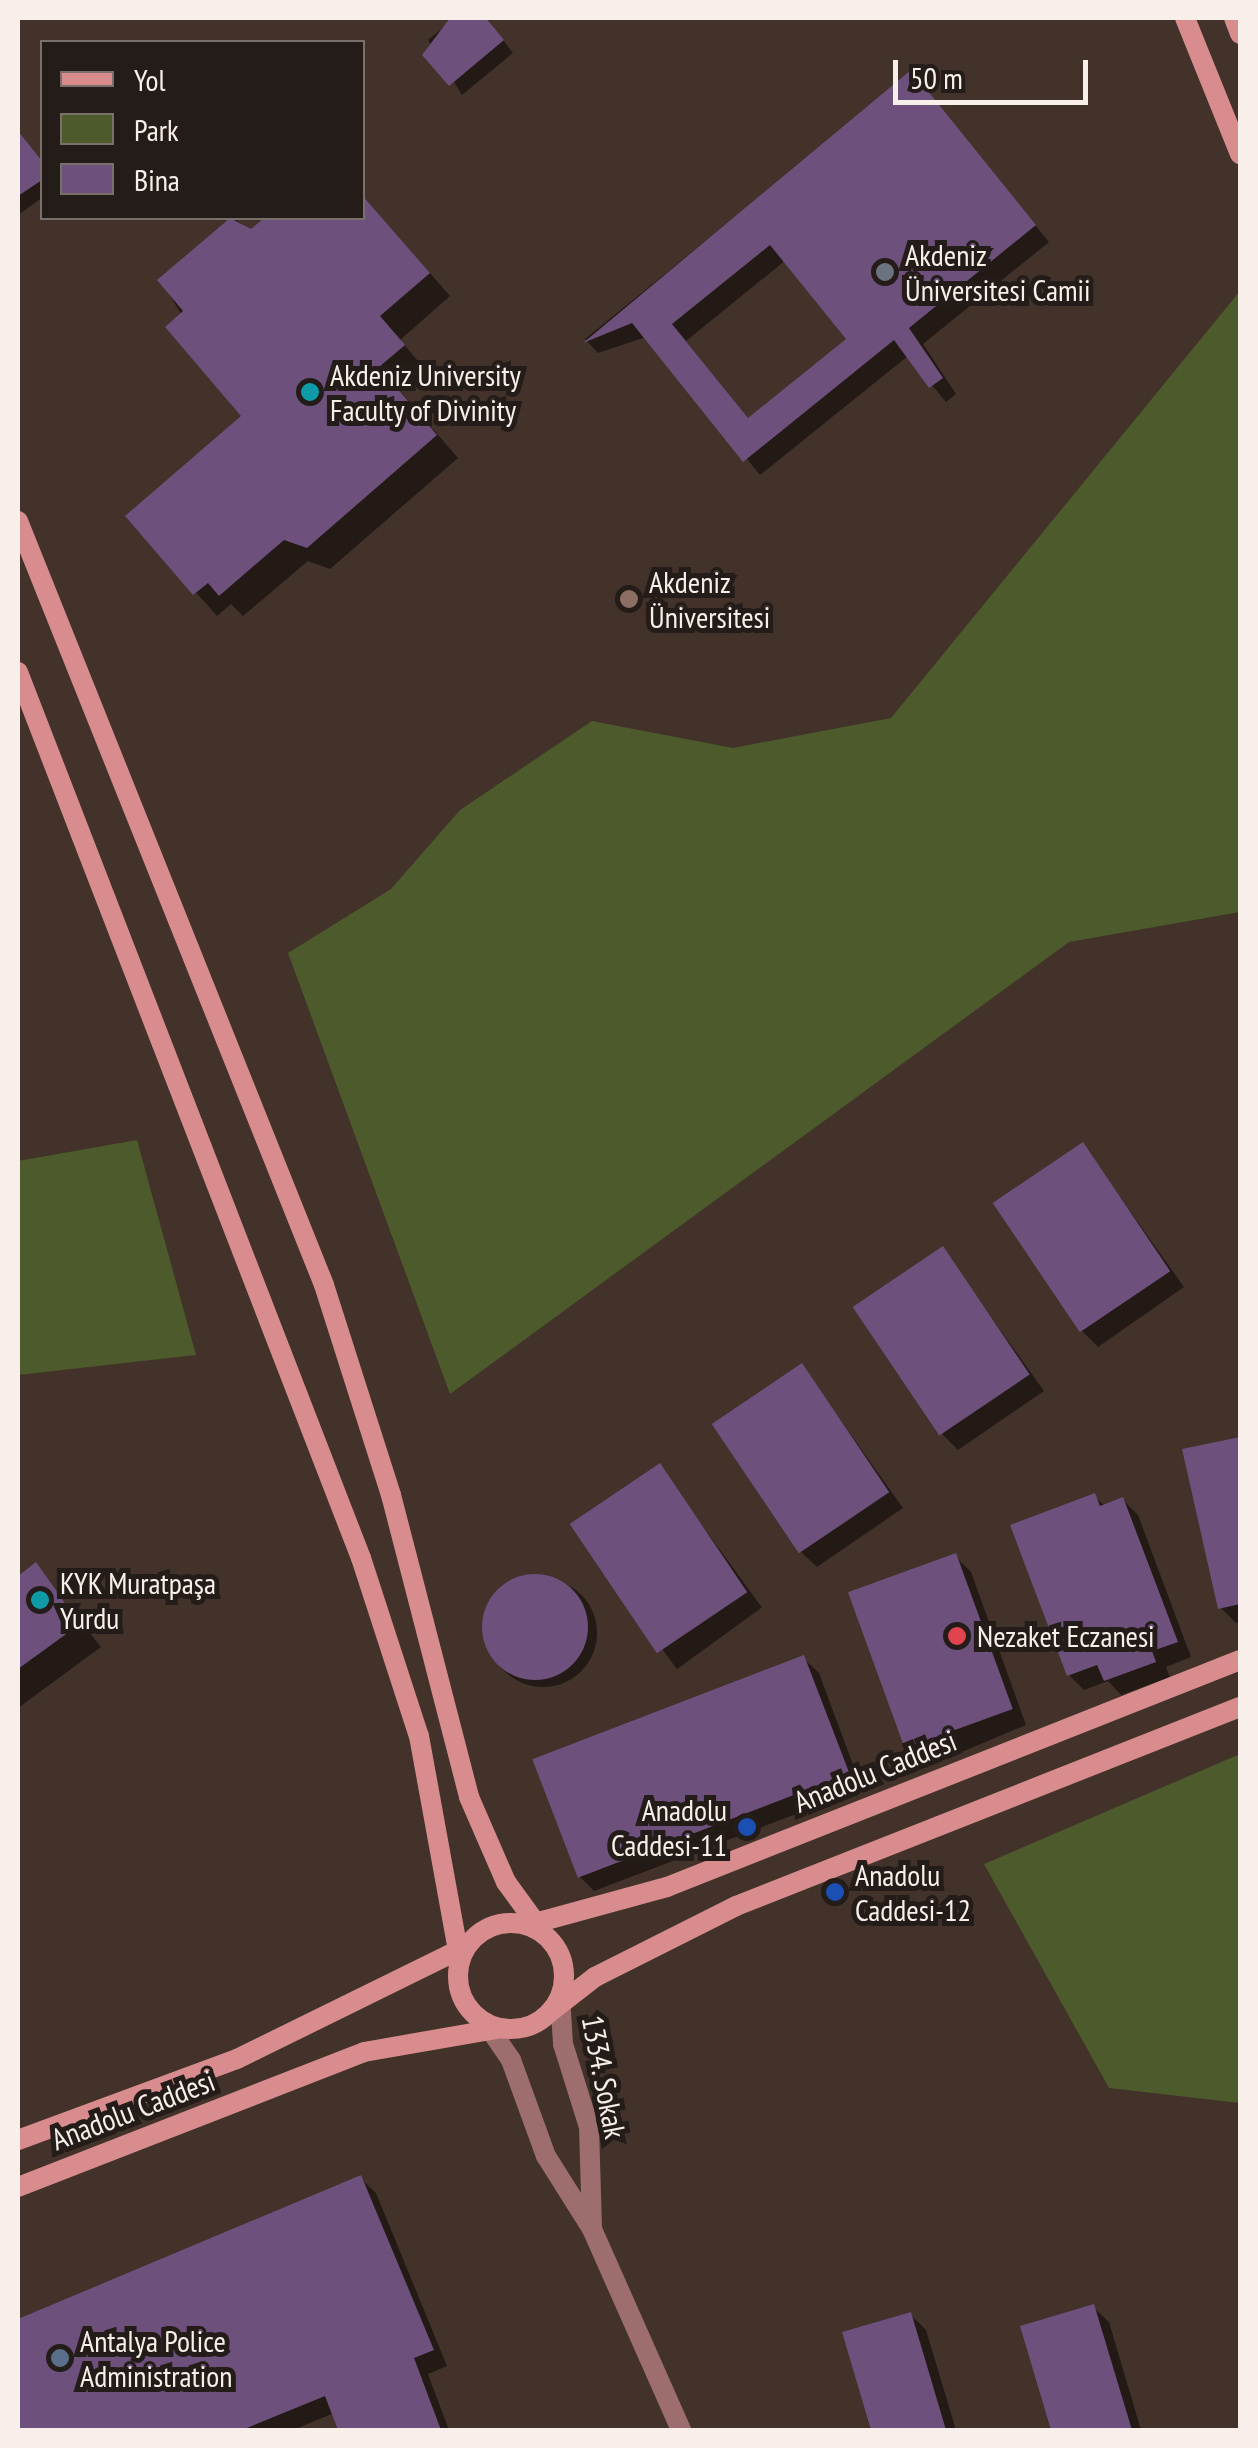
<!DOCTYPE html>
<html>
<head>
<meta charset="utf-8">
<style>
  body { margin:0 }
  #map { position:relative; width:1258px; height:2448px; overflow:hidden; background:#42322a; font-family:"PT Sans Narrow",sans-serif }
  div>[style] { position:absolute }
  .green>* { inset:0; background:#4c5a2c }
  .shadow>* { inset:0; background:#0007; transform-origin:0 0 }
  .round { border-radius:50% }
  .building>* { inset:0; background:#6d507c; transform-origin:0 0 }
  .street>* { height:20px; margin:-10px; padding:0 10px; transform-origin:10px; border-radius:10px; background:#9e6e6e }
  .secondary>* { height:20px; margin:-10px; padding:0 10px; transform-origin:10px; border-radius:10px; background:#d88c8d }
  .secondary>.ring { margin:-10px; padding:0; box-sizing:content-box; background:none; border:20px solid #d88c8d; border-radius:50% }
  .dots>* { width:28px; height:28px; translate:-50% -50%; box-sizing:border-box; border:5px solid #231c18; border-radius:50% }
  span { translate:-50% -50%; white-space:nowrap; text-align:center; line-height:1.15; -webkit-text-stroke:10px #231c18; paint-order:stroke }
  .poi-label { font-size:30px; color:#f9efea }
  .left { translate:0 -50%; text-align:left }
  .right { translate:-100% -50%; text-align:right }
  .street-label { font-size:30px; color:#f9efea }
  .frame { position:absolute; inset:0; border:20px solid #f9efea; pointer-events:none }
  .legend { position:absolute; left:40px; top:40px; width:325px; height:180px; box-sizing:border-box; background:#231c18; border:2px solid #79706c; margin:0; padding:12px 18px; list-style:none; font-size:30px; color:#f9efea }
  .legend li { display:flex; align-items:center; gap:20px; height:50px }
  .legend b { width:50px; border:2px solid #79706c }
  .scale { position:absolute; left:893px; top:60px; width:195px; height:45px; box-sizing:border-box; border:5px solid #f9efea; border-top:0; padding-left:12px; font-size:30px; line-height:35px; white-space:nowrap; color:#f9efea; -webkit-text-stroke:8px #231c18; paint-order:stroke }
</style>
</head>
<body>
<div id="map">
  <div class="green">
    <div style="clip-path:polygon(1240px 291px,1240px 912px,1069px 942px,450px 1394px,288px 953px,391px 889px,460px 810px,592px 721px,733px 748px,891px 718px)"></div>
    <div style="clip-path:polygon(137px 1140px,196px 1355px,18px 1375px,18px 1161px)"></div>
    <div style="clip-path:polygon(1240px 1754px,1240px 2103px,1109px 2088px,984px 1864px)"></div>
  </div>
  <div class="shadow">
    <div style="clip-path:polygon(455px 18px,486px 18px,513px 53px,462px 95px,428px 40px)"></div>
    <div style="clip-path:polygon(evenodd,911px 74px,1049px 242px,923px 344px,956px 394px,946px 402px,908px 356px,760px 475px,646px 337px,598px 353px,585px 339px,911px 74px,786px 260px,849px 339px,749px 420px,686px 341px,786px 260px)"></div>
    <div style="clip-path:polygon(18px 133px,42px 162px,42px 198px,18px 215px)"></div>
    <div style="clip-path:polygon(362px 195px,450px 296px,400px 340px,425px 369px,400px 391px,458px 458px,330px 569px,308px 561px,243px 616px,231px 604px,217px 616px,128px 516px,244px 417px,161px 281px,234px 218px,252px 232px,268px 218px,362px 218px)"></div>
    <div style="clip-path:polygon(1083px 1145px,1184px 1287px,1098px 1347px,1082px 1331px)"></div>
    <div style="clip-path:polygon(942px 1249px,1044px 1391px,958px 1450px,943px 1435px)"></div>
    <div style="clip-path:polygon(802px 1366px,903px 1508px,817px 1567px,801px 1552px)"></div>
    <div style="clip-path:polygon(1240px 1440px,1240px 1622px,1236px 1623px,1221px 1608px,1185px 1451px)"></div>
    <div style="left:659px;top:1466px;width:175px;height:105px;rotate:54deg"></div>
    <div style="clip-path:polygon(1094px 1496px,1105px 1506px,1123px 1500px,1138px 1515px,1191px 1657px,1166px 1667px,1170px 1677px,1121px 1695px,1108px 1681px,1084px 1690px,1069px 1675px)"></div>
    <div style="clip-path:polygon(955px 1556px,971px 1572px,1026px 1725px,924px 1768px,908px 1753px)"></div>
    <div style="clip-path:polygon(36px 1566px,101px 1647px,18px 1708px,18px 1579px)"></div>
    <div class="round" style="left:489px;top:1579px;width:108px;height:108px"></div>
    <div style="clip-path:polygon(803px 1658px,819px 1673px,862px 1789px,594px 1891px,579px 1876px)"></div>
    <div style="clip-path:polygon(360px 2178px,376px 2193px,447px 2366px,428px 2374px,449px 2430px,341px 2430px,334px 2413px,293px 2430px,18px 2430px,18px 2322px)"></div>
    <div style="clip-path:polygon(1093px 2307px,1109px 2322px,1141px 2430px,1053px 2430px,1023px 2328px)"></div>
    <div style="clip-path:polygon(911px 2315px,926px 2330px,956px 2430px,873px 2430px,845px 2334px)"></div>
  </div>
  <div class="building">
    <div style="clip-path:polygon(450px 18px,486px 18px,504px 40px,449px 86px,422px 55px)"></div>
    <div style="clip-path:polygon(evenodd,911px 70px,1036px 225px,909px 328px,943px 378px,929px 388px,894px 340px,743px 462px,632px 323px,583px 343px,911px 70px,770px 245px,846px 339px,748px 418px,672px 324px,770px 245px)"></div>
    <div style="clip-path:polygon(18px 131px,42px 161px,42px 180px,18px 196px)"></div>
    <div style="clip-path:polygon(362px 195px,430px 273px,380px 316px,405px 345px,379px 367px,437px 435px,307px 548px,284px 540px,219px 596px,208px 583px,193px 595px,125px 516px,241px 416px,165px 327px,183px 311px,157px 280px,230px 218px,251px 229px,264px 218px,362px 218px)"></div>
    <div style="left:1083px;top:1142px;width:156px;height:109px;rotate:56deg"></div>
    <div style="left:943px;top:1246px;width:155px;height:109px;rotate:56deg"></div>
    <div style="left:802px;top:1363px;width:156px;height:109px;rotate:56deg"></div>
    <div style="clip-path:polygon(1240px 1437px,1240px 1604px,1218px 1609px,1182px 1449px)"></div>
    <div style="left:660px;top:1463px;width:156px;height:109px;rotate:56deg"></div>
    <div style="clip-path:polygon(1095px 1493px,1100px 1506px,1123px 1497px,1178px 1642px,1152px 1651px,1156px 1662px,1104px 1681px,1097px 1665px,1067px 1676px,1010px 1525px)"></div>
    <div style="left:956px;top:1553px;width:166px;height:115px;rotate:70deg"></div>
    <div style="clip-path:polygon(36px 1562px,80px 1624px,18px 1669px,18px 1576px)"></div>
    <div class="round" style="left:482px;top:1574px;width:106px;height:106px"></div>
    <div style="left:804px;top:1655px;width:127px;height:291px;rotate:69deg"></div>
    <div style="clip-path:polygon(361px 2175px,434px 2350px,414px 2358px,441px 2430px,338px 2430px,325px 2396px,242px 2430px,18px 2430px,18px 2319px)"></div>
    <div style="clip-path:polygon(1094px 2304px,1132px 2430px,1051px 2430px,1020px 2326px)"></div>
    <div style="clip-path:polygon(911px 2312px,946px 2430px,871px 2430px,842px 2332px)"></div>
  </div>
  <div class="street">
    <div style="left:560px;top:1997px;width:47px;rotate:86.3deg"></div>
    <div style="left:563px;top:2044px;width:87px;rotate:72.6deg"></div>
    <div style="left:589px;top:2127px;width:100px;rotate:88.3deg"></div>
    <div style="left:485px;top:2022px;width:46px;rotate:55.6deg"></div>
    <div style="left:511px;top:2060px;width:102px;rotate:70deg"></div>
    <div style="left:546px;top:2156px;width:86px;rotate:57.8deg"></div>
    <div style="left:592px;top:2229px;width:220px;rotate:66.1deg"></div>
  </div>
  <div class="secondary">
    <div style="left:1185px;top:18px;width:147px;rotate:68deg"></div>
    <div style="left:1234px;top:18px;width:17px;rotate:69deg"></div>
    <div style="left:18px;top:521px;width:823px;rotate:68.17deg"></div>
    <div style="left:324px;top:1285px;width:220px;rotate:72.3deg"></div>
    <div style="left:391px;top:1495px;width:312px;rotate:75.5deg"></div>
    <div style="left:469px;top:1797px;width:93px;rotate:66.5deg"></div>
    <div style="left:506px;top:1882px;width:63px;rotate:54deg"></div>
    <div style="left:18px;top:672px;width:950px;rotate:68.84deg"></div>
    <div style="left:361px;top:1558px;width:187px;rotate:72deg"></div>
    <div style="left:419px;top:1736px;width:229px;rotate:79.7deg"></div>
    <div class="ring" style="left:458px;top:1923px;width:86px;height:86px"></div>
    <div style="left:528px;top:1925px;width:144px;rotate:-15.3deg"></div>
    <div style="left:667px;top:1887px;width:616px;rotate:-21.61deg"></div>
    <div style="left:550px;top:2012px;width:57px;rotate:-37.9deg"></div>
    <div style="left:595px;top:1977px;width:158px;rotate:-26.7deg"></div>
    <div style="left:736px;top:1906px;width:542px;rotate:-21.55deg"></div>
    <div style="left:18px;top:2140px;width:233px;rotate:-20.3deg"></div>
    <div style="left:237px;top:2059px;width:254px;rotate:-26.2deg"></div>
    <div style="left:18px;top:2187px;width:371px;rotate:-21.3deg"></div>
    <div style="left:364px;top:2052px;width:139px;rotate:-9.9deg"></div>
  </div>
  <div class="dots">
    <div style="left:885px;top:272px;background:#6b7280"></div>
    <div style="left:310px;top:392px;background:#0f9aa8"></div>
    <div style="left:629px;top:599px;background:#8d6e63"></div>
    <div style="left:40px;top:1600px;background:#0f9aa8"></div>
    <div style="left:957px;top:1636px;background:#e0444e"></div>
    <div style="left:747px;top:1827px;background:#1a4fb4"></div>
    <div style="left:835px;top:1892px;background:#1a4fb4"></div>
    <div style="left:60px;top:2358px;background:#5c6f8a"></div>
  </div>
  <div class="poi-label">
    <span class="left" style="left:905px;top:272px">Akdeniz<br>Üniversitesi Camii</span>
    <span class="left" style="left:330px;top:392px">Akdeniz University<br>Faculty of Divinity</span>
    <span class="left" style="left:649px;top:599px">Akdeniz<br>Üniversitesi</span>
    <span class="left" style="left:60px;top:1600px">KYK Muratpaşa<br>Yurdu</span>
    <span class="left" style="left:977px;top:1636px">Nezaket Eczanesi</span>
    <span class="right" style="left:727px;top:1827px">Anadolu<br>Caddesi-11</span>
    <span class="left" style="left:855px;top:1892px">Anadolu<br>Caddesi-12</span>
    <span class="left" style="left:80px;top:2358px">Antalya Police<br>Administration</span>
  </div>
  <div class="street-label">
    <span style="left:875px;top:1771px;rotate:-22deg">Anadolu Caddesi</span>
    <span style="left:604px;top:2077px;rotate:79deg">1334. Sokak</span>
    <span style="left:133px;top:2110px;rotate:-21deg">Anadolu Caddesi</span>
  </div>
  <div class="frame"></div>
  <ul class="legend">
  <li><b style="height:12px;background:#d88c8d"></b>Yol</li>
  <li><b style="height:28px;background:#4c5a2c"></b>Park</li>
  <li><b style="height:28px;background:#6d507c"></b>Bina</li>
  </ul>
  <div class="scale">50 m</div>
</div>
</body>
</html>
